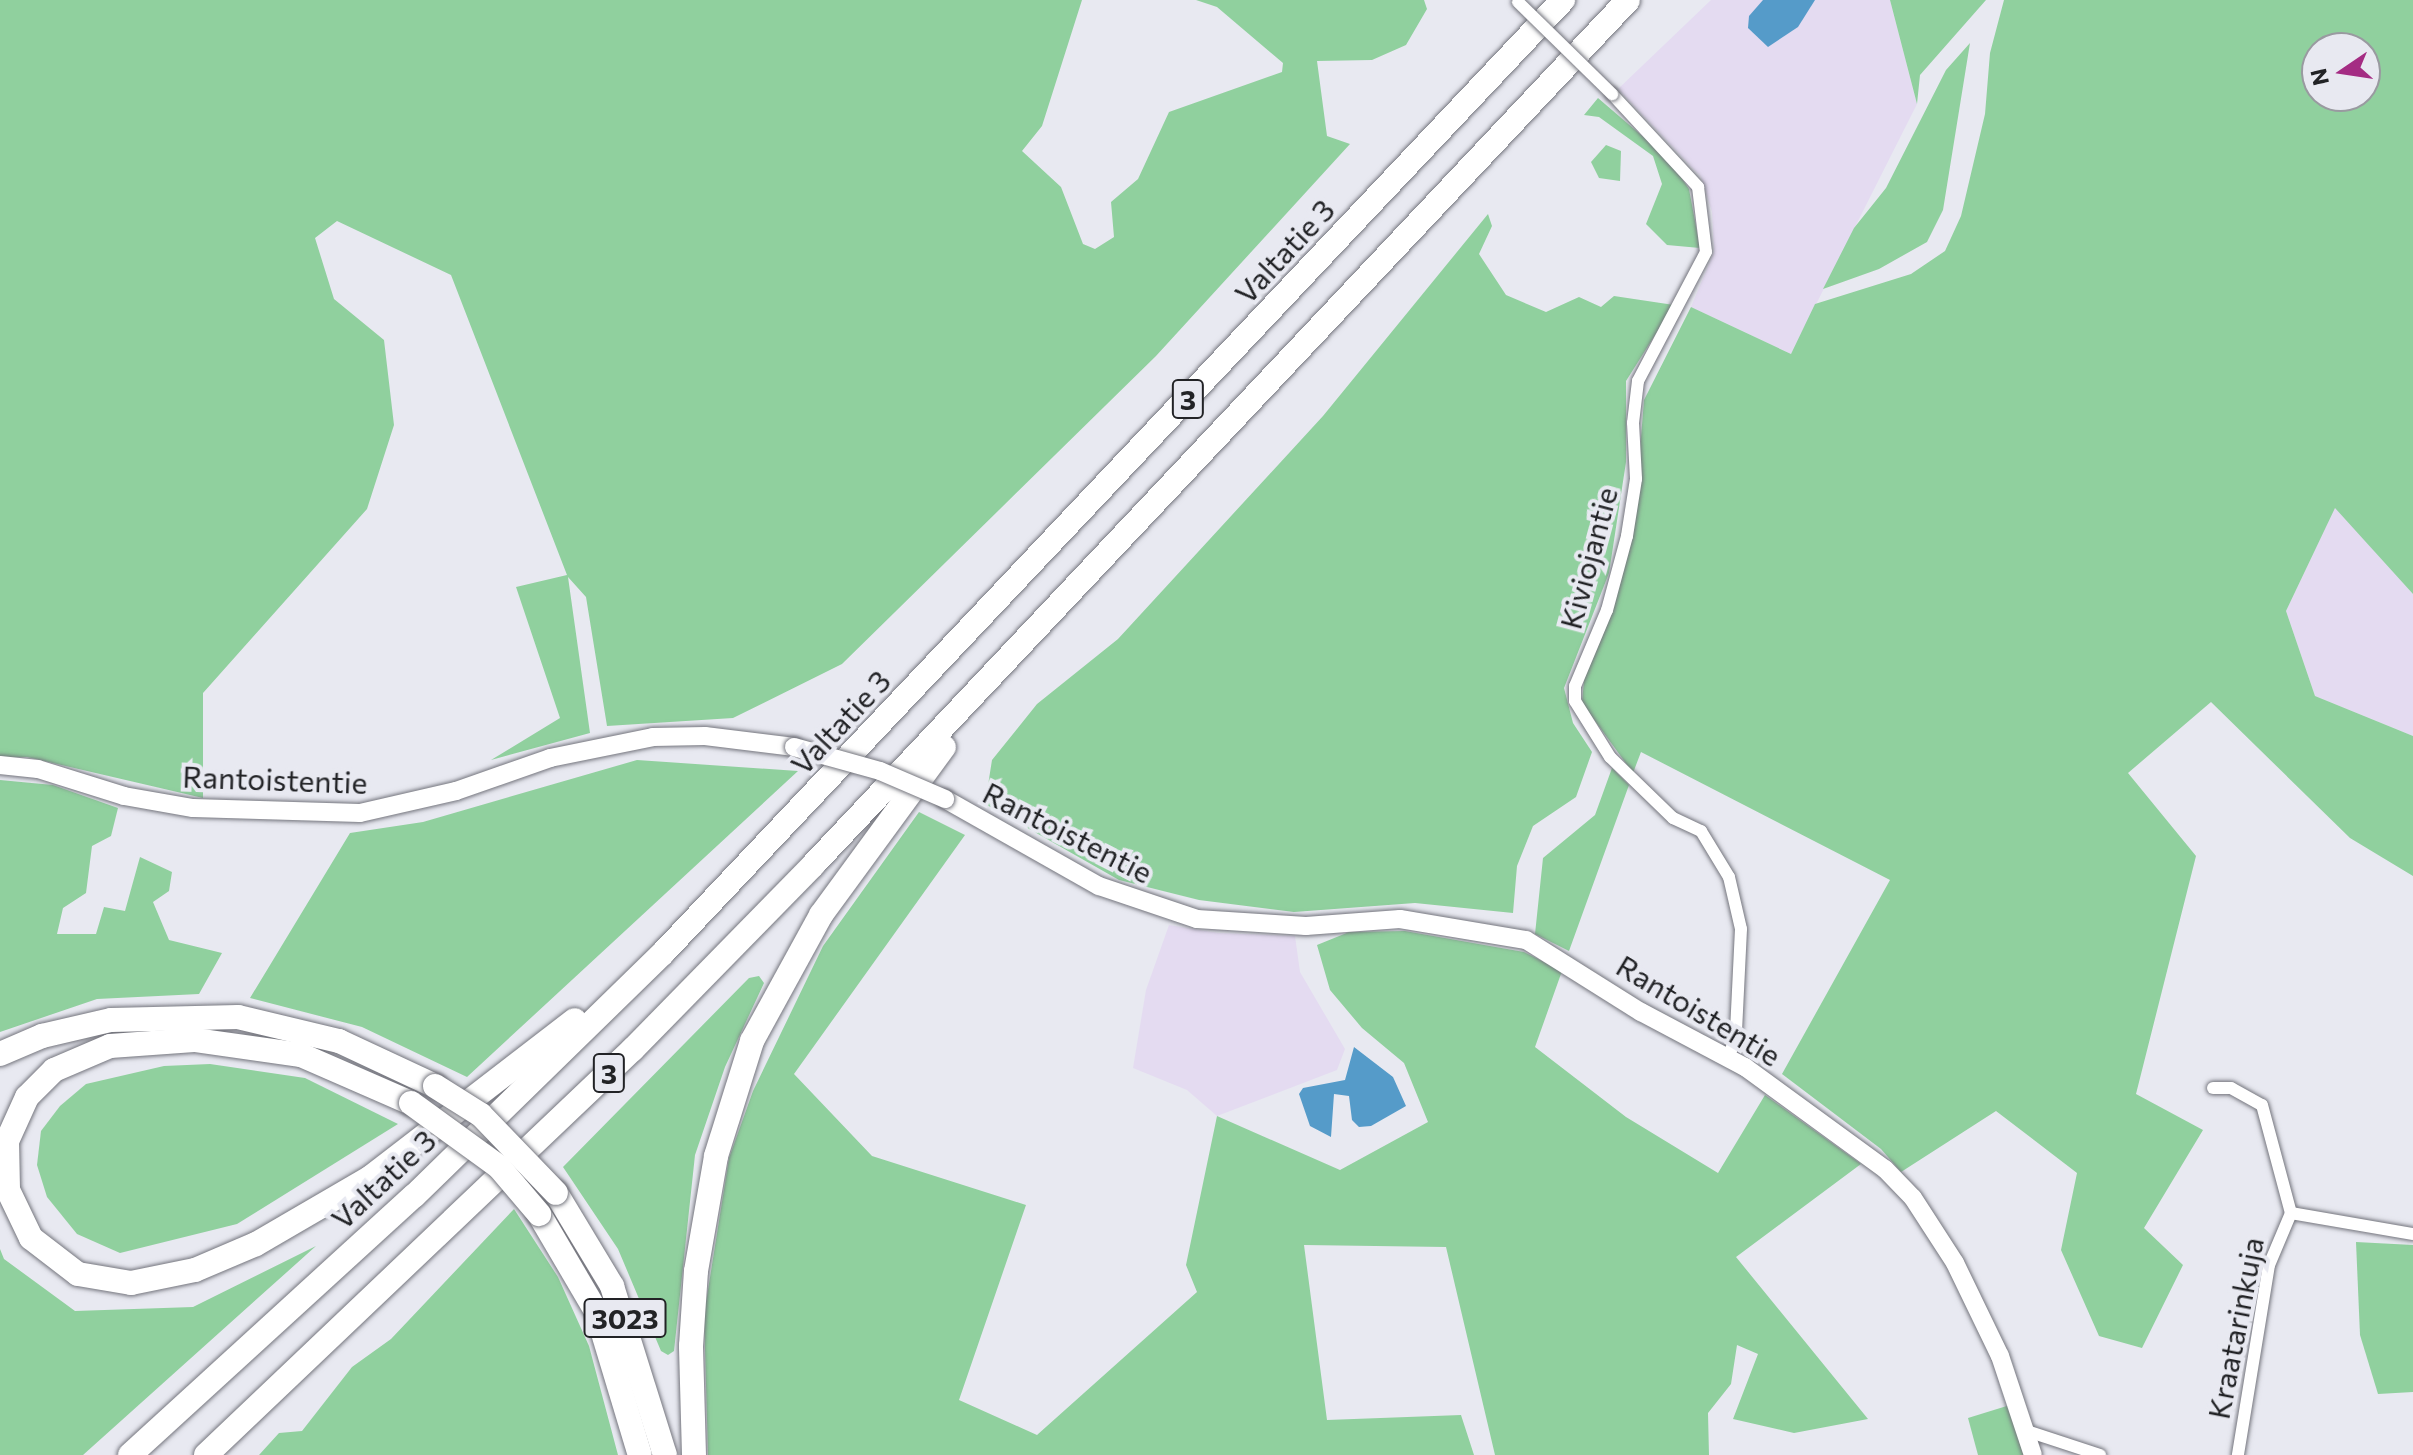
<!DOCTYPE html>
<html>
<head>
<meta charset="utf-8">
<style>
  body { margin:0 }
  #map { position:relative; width:2413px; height:1455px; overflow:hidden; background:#e8e9f1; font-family:Commissioner,sans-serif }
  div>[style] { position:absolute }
  .industrial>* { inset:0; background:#e4dbf1 }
  .green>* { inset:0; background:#90d09e }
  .water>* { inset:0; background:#559bc9 }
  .roads { filter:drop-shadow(0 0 2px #74757d) drop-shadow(0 0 2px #74757d) }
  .street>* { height:12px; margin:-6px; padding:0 6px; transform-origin:6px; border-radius:6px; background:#fff }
  .secondary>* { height:18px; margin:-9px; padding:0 9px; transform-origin:9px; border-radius:9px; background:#fff }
  .highway>* { height:24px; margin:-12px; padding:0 12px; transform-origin:12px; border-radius:12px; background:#fff }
  .bridges { filter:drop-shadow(0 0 2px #74757d) drop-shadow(0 0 2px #74757d) }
  .street-bridge>* { height:12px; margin:-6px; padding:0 6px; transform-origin:6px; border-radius:6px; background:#fff }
  .secondary-bridge>* { height:18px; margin:-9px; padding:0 9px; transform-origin:9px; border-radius:9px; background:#fff }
  .highway-bridge>* { height:24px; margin:-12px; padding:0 12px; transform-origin:12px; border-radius:12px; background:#fff }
  span { translate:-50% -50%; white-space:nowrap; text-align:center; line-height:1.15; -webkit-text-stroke:8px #e8e9f1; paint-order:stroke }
  .shield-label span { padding:2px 6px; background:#e8e9f1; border:2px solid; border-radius:6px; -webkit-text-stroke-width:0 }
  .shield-label { font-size:28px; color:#222326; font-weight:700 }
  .street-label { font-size:30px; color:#222326 }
  .north { position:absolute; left:2301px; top:32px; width:80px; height:80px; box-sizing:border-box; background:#e8e9f1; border:2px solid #999aa0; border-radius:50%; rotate:257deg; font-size:22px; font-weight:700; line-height:32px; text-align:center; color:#222326 }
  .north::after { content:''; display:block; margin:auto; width:28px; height:36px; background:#a42c83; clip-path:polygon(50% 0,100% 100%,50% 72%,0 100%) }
</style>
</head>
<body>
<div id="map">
  <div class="industrial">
    <div style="clip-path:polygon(1711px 0,1890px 0,1917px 104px,1791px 354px,1691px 307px,1714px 252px,1712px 212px,1701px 177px,1618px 89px)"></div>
    <div style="clip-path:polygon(2335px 507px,2413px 594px,2413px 736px,2315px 696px,2286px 611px)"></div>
    <div style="clip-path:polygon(1169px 925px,1219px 933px,1295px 936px,1300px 972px,1345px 1049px,1337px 1070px,1217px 1116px,1187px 1090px,1133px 1068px,1146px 990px)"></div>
  </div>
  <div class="green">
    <div style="clip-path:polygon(0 0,1082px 0,1042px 126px,1022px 151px,1061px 187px,1083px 244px,1095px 249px,1114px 237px,1111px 202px,1138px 179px,1169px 112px,1282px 72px,1283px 63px,1217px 7px,1196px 0,1424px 0,1427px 9px,1406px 45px,1372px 60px,1317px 61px,1327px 136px,1350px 144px,1156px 356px,842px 664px,733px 718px,607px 726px,586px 597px,568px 577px,590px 733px,491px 760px,560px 718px,516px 587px,567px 575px,451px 275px,337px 221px,315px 238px,334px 299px,384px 340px,394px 425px,367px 509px,203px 693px,203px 798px,27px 757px,0 758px)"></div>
    <div style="clip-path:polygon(1890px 0,1986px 0,1920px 75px,1917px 104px)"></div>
    <div style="clip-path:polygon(evenodd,2004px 0,2413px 0,2413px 594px,2335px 508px,2286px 611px,2315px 696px,2413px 736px,2413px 876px,2350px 838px,2211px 702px,2128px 773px,2196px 856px,2136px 1094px,2203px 1130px,2144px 1228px,2183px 1265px,2142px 1348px,2099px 1336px,2061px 1250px,2077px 1173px,1996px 1111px,1901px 1172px,1881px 1149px,1782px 1074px,1890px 880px,1641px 752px,1633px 773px,1582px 703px,1584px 680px,1633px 537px,1644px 400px,1691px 307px,1791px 354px,1815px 304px,1911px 274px,1945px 251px,1961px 216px,1985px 114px,1990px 53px,2004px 0,2317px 48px,2365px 48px,2365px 96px,2317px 96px,2317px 48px)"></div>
    <div style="clip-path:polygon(1970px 43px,1943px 210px,1927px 242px,1879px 269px,1823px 289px,1854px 228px,1886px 188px,1946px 70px)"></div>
    <div style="clip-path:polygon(1598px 98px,1669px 159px,1689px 189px,1700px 248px,1667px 245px,1646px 224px,1662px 184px,1653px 156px,1599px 117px,1584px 115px)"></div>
    <div style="clip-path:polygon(1606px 145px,1621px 151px,1620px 181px,1599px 178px,1591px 162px)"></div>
    <div style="clip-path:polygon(1488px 214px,1492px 226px,1479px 254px,1506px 295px,1546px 312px,1579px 297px,1601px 307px,1614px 296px,1674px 305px,1626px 381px,1626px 462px,1609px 573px,1564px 688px,1573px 723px,1592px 752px,1576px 797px,1533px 826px,1517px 866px,1513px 913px,1415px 903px,1294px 912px,1199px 900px,1119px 880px,985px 804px,992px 760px,1037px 704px,1118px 639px,1323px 416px)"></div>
    <div style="clip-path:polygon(637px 760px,798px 771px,467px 1077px,362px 1027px,250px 998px,350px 833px,423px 822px)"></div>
    <div style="clip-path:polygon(1612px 768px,1629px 785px,1569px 951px,1535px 934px,1543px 858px,1595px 815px)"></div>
    <div style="clip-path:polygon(0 780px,53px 785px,118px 808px,111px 836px,92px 846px,86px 893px,63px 908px,57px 934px,96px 934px,104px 907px,125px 911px,140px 857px,172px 872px,169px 891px,153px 902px,169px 940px,222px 953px,199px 994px,97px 999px,0 1032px)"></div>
    <div style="clip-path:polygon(919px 812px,965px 835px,794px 1074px,872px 1156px,1026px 1205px,959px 1400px,1037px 1435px,1197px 1292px,1186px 1265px,1217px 1116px,1340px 1170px,1428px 1122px,1404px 1063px,1362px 1028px,1330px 990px,1317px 945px,1349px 932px,1405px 931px,1524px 952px,1562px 971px,1535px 1047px,1626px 1117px,1718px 1173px,1765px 1095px,1861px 1164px,1736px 1257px,1868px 1419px,1794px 1433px,1733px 1419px,1758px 1354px,1737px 1345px,1731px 1384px,1708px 1413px,1709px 1455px,1495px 1455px,1446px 1247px,1304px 1245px,1327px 1420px,1461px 1415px,1474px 1455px,708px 1455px,704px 1315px,729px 1158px,753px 1091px,823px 946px)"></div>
    <div style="clip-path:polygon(759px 976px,764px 983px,725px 1067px,695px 1155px,674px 1351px,668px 1355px,661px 1351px,618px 1249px,563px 1167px,749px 978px)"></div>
    <div style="clip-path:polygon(210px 1064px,305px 1078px,398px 1124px,237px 1224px,120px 1253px,77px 1234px,47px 1197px,37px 1165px,41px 1131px,60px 1106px,86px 1084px,164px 1066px)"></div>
    <div style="clip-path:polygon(514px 1209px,558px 1277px,589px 1346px,618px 1455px,259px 1455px,279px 1433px,302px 1431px,352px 1367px,391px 1339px)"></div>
    <div style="clip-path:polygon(2356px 1242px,2413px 1245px,2413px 1392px,2378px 1394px,2360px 1335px)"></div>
    <div style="clip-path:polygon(316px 1246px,83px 1455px,0 1455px,0 1249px,4px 1259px,75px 1311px,193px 1307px)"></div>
    <div style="clip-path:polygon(2010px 1405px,2025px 1455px,1978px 1455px,1968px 1418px)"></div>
  </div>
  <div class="water">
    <div style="clip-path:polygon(1763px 0,1815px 0,1798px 27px,1768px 47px,1748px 28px,1749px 16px)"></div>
    <div style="clip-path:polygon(1354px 1047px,1393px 1077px,1406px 1106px,1371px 1126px,1359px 1127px,1352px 1120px,1349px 1096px,1334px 1094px,1331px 1137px,1310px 1126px,1299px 1094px,1303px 1088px,1345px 1080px)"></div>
  </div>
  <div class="roads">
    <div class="street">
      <div style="left:1612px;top:94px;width:127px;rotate:47.2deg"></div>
      <div style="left:1698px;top:187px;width:65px;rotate:83deg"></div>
      <div style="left:1706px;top:252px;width:146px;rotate:117.8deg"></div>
      <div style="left:1638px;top:381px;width:42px;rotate:96.8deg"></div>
      <div style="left:1633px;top:423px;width:56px;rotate:86.9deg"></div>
      <div style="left:1636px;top:479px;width:58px;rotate:99deg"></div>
      <div style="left:1627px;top:536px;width:77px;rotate:105.1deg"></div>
      <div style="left:1607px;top:610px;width:82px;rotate:112.8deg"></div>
      <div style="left:1575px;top:686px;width:15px;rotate:90deg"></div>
      <div style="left:1575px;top:701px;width:66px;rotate:58deg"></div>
      <div style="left:1610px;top:757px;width:88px;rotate:44.1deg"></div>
      <div style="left:1673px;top:818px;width:31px;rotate:25deg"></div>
      <div style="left:1701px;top:831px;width:54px;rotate:58.7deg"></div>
      <div style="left:1729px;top:877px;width:53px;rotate:77deg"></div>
      <div style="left:1741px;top:929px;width:104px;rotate:92.8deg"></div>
      <div style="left:1736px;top:1033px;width:26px;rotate:106deg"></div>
      <div style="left:2213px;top:1088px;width:18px"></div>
      <div style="left:2231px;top:1088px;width:35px;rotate:29deg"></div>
      <div style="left:2262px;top:1105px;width:112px;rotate:75deg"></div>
      <div style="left:2291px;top:1213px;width:56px;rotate:112.9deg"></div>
      <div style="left:2269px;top:1265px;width:193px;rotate:99.3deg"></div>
      <div style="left:2291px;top:1213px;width:124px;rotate:9.8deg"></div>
      <div style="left:2027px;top:1431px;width:77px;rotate:18.2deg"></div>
    </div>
    <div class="secondary">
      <div style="left:0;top:765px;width:38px;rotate:6deg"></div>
      <div style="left:38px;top:769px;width:90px;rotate:17.4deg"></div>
      <div style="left:124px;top:796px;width:70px;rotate:9.9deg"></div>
      <div style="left:193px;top:808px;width:167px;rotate:1.7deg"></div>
      <div style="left:360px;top:813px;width:98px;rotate:-12.9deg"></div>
      <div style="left:456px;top:791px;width:100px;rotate:-19.3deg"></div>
      <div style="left:550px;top:758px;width:105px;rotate:-11.5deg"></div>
      <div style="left:653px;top:737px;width:52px;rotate:-1.1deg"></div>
      <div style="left:705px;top:736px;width:90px;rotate:7deg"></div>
      <div style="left:945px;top:799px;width:177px;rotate:29.5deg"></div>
      <div style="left:1099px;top:886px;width:103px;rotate:18.6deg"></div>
      <div style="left:1197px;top:919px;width:109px;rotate:3.7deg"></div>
      <div style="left:1306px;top:926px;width:94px;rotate:-4.3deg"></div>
      <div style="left:1400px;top:919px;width:128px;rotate:9.5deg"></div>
      <div style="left:1526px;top:940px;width:136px;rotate:32.1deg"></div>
      <div style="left:1641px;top:1012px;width:118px;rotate:27.9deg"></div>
      <div style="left:1745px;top:1067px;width:173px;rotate:36.1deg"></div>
      <div style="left:1885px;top:1169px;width:40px;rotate:46deg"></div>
      <div style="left:1913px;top:1198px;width:77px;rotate:57.1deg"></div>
      <div style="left:1955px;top:1263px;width:103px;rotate:64.2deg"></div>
      <div style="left:2000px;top:1356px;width:104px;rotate:71.6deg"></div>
    </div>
    <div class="highway">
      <div style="left:0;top:1054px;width:46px;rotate:-23.2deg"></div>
      <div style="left:42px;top:1036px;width:71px;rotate:-13.1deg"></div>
      <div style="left:111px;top:1020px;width:127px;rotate:-1.4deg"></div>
      <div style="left:238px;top:1017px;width:104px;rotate:13.4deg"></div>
      <div style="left:339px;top:1041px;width:106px;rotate:25.1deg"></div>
      <div style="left:411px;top:1103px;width:120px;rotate:-156.4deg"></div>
      <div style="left:301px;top:1055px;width:108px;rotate:-172deg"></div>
      <div style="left:194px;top:1040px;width:84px;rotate:175.9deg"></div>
      <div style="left:110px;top:1046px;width:61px;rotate:156.8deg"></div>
      <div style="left:54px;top:1070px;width:38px;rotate:135deg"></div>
      <div style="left:27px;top:1097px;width:48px;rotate:114.4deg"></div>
      <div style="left:7px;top:1141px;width:49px;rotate:88.8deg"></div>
      <div style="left:8px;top:1190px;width:53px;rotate:64.4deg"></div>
      <div style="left:31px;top:1238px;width:59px;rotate:37.5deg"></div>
      <div style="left:78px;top:1274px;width:54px;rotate:9.6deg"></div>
      <div style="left:131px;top:1283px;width:65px;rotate:-11.5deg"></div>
      <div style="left:195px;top:1270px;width:66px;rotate:-23.1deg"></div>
      <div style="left:256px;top:1244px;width:133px;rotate:-30.2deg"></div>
      <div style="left:371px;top:1177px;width:257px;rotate:-37.6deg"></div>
      <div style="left:556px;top:1193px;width:109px;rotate:58.9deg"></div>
      <div style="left:612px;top:1286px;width:177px;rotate:72.6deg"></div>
      <div style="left:539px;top:1214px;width:115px;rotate:59.6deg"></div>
      <div style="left:597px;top:1313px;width:148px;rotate:73.2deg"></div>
      <div style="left:130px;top:1455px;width:384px;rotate:-42.4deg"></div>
      <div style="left:414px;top:1196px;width:348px;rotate:-44.3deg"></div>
      <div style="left:663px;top:953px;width:1311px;rotate:-46.64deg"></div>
      <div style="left:206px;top:1455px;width:589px;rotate:-43.56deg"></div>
      <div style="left:633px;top:1049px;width:257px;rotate:-45.6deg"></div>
      <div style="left:813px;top:865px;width:1188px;rotate:-46.7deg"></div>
      <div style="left:694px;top:1455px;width:109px;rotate:-91.6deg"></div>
      <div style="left:691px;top:1346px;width:75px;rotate:-86.2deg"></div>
      <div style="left:696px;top:1271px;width:117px;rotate:-80.1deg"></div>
      <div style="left:716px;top:1156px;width:121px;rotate:-72.6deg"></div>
      <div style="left:752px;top:1041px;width:144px;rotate:-61.3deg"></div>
      <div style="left:821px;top:915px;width:208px;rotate:-53.8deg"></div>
    </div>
  </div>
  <div class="bridges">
    <div class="street-bridge">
      <div style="left:1518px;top:2px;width:132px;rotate:44.4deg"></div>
    </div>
    <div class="secondary-bridge">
      <div style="left:794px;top:747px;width:89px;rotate:15.6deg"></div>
      <div style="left:880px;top:771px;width:71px;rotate:23.3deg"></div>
    </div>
    <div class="highway-bridge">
      <div style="left:435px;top:1086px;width:54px;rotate:32.2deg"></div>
      <div style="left:481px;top:1115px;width:108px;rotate:46.1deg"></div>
      <div style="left:411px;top:1103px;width:109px;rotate:36deg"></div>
      <div style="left:499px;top:1167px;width:62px;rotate:49.6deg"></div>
    </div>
  </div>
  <div class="shield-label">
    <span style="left:1188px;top:399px">3</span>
    <span style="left:609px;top:1073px">3</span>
    <span style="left:625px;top:1318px">3023</span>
  </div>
  <div class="street-label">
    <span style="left:1284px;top:251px;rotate:-47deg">Valtatie 3</span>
    <span style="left:1588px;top:558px;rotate:-75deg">Kiviojantie</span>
    <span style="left:840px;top:722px;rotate:-47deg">Valtatie 3</span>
    <span style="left:275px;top:779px;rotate:2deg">Rantoistentie</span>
    <span style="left:1068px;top:832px;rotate:27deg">Rantoistentie</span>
    <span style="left:1699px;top:1010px;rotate:31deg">Rantoistentie</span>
    <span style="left:383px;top:1179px;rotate:-43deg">Valtatie 3</span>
    <span style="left:2235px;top:1328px;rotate:-79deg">Kraatarinkuja</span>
  </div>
  <div class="north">N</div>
</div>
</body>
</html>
